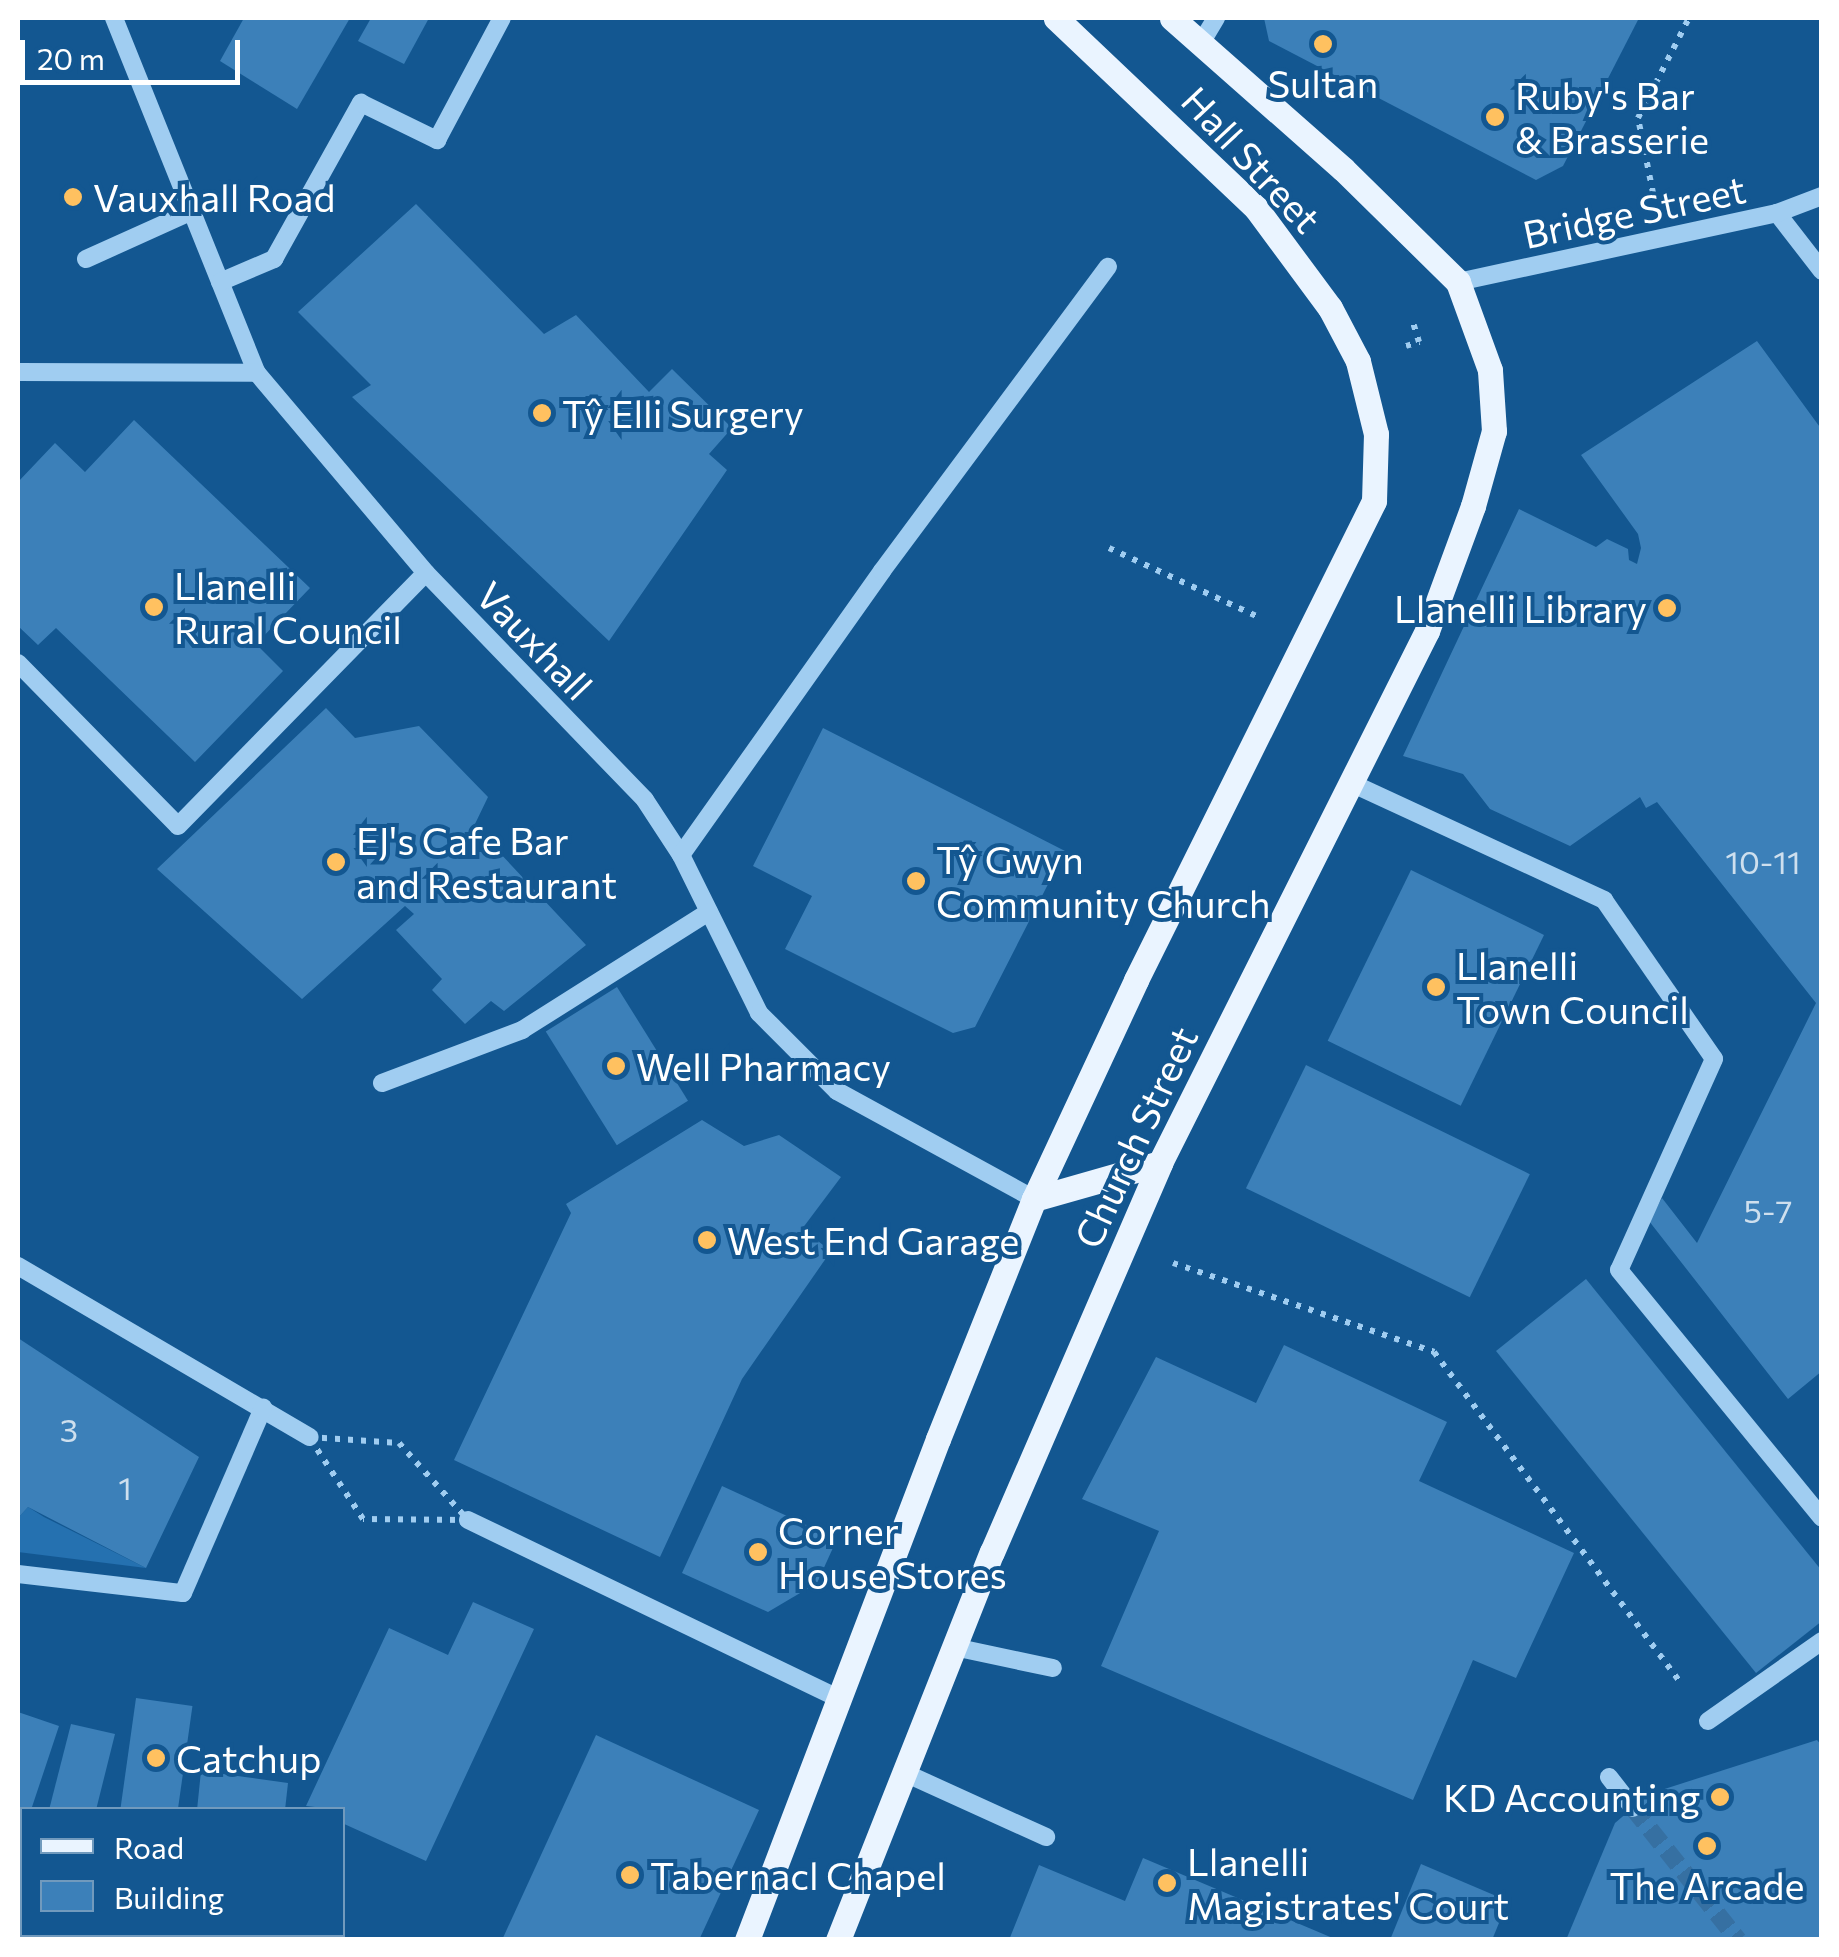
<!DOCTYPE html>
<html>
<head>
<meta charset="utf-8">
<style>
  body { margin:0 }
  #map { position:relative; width:1839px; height:1957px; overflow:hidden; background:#135791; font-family:Commissioner,sans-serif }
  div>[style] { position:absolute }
  .green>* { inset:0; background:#2571b0 }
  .building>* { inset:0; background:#3c80b9; transform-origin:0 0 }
  .minor-tunnel>* { height:18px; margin-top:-9px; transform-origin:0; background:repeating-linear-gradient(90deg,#3670a2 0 18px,transparent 0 27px) }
  .path>* { height:6px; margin-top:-3px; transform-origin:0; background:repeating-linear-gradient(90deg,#a0cdf1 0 5px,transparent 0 13px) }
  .minor>* { height:18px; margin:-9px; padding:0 9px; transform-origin:9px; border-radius:9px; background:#a0cdf1 }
  .major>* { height:25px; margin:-12.5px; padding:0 12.5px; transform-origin:12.5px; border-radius:12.5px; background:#eaf4ff }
  .dots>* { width:28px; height:28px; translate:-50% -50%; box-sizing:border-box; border:5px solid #135791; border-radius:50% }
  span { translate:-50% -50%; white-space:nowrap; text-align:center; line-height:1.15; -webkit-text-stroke:8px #135791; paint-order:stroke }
  .number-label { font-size:32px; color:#cedfee }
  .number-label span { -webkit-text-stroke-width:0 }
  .poi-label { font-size:38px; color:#fff }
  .left { translate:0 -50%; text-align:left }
  .right { translate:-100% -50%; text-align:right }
  .street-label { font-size:38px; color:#fff }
  .frame { position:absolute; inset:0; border:20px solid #fff; pointer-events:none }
  .legend { position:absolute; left:20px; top:1807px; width:325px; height:130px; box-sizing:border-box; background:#135791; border:2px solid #719abd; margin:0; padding:12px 18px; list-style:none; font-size:30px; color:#fff }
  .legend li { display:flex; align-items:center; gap:20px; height:50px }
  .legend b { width:50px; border:2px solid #719abd }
  .scale { position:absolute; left:20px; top:40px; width:220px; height:45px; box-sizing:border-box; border:5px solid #fff; border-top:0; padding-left:12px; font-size:30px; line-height:35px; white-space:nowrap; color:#fff; -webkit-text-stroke:8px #135791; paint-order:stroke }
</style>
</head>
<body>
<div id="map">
  <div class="green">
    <div style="clip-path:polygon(28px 1507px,44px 1517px,146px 1568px,18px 1552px,18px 1518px)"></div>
  </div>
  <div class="building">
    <div style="clip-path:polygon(244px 18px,350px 18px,297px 109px,220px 61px)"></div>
    <div style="clip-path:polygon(371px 18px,429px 18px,404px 64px,358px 41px)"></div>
    <div style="clip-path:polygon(1264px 18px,1639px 18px,1563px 166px,1536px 180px,1269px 41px)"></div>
    <div style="clip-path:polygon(416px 204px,544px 334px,576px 315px,649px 392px,672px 369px,732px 428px,709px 454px,727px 470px,609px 641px,352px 397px,371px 385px,298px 312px)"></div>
    <div style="clip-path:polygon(1757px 341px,1822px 430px,1822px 1371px,1788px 1399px,1649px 1221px,1662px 1198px,1697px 1243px,1816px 1003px,1657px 802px,1646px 808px,1640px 797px,1570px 846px,1490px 809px,1463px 774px,1403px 756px,1519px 509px,1596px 547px,1607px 539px,1628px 549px,1629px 560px,1637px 564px,1641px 548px,1638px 534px,1581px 455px)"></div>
    <div style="clip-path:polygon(134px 420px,310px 588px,256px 644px,283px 671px,195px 762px,56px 628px,38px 645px,18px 626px,18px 482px,55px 443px,85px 472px)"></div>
    <div style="clip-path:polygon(326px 708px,355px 738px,419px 726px,488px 797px,461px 853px,498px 851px,586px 945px,504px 1011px,491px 1001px,465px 1024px,432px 990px,442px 979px,396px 930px,414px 914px,405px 906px,302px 999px,157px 869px)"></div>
    <div style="clip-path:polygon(823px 728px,1065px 851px,975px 1027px,953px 1033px,785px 949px,812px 896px,753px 866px)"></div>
    <div style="left:1411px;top:870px;width:148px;height:190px;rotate:26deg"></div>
    <div style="left:617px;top:987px;width:134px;height:84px;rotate:58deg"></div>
    <div style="left:1306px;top:1065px;width:249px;height:137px;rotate:26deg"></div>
    <div style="clip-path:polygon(702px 1120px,744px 1146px,779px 1135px,841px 1177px,802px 1229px,831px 1251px,742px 1379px,660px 1557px,454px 1460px,571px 1213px,566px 1204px)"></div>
    <div style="clip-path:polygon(1586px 1279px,1822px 1571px,1822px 1621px,1756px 1673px,1496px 1351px)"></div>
    <div style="clip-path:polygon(18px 1338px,199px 1457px,146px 1568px,28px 1507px,18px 1518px)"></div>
    <div style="clip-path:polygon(1284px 1345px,1447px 1422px,1419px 1481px,1574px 1553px,1516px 1678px,1473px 1660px,1413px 1800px,1101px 1666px,1159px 1531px,1082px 1499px,1156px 1357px,1256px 1403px)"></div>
    <div style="clip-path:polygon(722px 1486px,837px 1539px,817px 1583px,768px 1612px,682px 1573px)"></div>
    <div style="clip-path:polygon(473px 1602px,534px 1629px,426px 1861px,342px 1823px,342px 1810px,306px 1806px,389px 1628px,448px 1655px)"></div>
    <div style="left:136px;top:1698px;width:57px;height:113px;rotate:8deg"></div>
    <div style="clip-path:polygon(18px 1712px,59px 1726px,31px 1810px,22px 1810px,22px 1917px,18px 1916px)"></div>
    <div style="clip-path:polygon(71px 1724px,115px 1734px,96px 1810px,49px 1810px)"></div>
    <div style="clip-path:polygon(596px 1735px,759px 1810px,699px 1940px,502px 1940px)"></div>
    <div style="clip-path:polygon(1817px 1740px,1822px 1746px,1822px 1940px,1566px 1940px,1615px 1823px,1649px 1794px)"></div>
    <div style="clip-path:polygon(201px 1771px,288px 1783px,285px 1810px,197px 1810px)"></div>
    <div style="clip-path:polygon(1143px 1858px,1335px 1939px,1335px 1940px,1009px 1940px,1039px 1865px,1125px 1901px)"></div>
    <div style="clip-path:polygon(1421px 1864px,1508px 1901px,1492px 1940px,1390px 1940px)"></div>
    <div style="clip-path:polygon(186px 1934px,270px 1934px,269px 1940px,206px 1940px)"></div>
  </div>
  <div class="minor-tunnel">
    <div style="left:1633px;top:1808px;width:169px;rotate:51.5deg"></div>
  </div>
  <div class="path">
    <div style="left:1653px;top:193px;width:76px;rotate:-101.3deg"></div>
    <div style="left:1638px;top:118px;width:112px;rotate:-63deg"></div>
    <div style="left:1406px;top:346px;width:14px;rotate:-17deg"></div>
    <div style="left:1419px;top:342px;width:24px;rotate:-107deg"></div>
    <div style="left:1109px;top:548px;width:164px;rotate:24.8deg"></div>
    <div style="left:1173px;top:1263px;width:276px;rotate:18.8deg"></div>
    <div style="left:1434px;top:1352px;width:412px;rotate:53.3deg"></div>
    <div style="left:309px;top:1437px;width:90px;rotate:3.8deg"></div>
    <div style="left:399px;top:1443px;width:103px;rotate:48.1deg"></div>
    <div style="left:468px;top:1520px;width:105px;rotate:-179.5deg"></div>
    <div style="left:363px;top:1519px;width:98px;rotate:-123.4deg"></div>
  </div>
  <div class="minor">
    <div style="left:114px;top:18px;width:383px;rotate:68.1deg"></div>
    <div style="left:257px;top:373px;width:262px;rotate:49.8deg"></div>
    <div style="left:426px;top:573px;width:315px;rotate:46deg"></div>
    <div style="left:645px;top:800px;width:66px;rotate:56.8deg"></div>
    <div style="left:681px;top:855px;width:176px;rotate:63.7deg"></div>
    <div style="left:759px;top:1013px;width:110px;rotate:45deg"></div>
    <div style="left:837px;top:1091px;width:225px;rotate:28.7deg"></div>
    <div style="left:1201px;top:43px;width:29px;rotate:-59deg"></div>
    <div style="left:1777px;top:213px;width:73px;rotate:52.2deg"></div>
    <div style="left:86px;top:259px;width:114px;rotate:-24.3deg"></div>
    <div style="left:220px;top:282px;width:59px;rotate:-23.1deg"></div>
    <div style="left:274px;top:259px;width:179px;rotate:-60.9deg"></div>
    <div style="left:361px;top:103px;width:85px;rotate:26deg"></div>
    <div style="left:437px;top:140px;width:138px;rotate:-62deg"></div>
    <div style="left:1458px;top:282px;width:326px;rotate:-12.2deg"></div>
    <div style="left:1777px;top:213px;width:48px;rotate:-20.7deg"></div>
    <div style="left:18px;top:372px;width:239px;rotate:0.2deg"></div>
    <div style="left:18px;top:663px;width:228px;rotate:45.5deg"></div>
    <div style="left:178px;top:826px;width:354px;rotate:-45.6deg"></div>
    <div style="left:1351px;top:783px;width:279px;rotate:24.8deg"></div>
    <div style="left:1604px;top:900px;width:193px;rotate:55.3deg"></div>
    <div style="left:1714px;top:1059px;width:231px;rotate:114.2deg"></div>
    <div style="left:1619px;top:1270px;width:320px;rotate:50.7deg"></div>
    <div style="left:681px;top:855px;width:348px;rotate:-54.7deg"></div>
    <div style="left:882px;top:571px;width:379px;rotate:-53.4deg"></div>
    <div style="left:382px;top:1083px;width:150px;rotate:-20.7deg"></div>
    <div style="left:522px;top:1030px;width:221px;rotate:-32.3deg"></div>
    <div style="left:18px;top:1266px;width:338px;rotate:30.4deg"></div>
    <div style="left:468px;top:1520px;width:413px;rotate:25.7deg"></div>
    <div style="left:18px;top:1574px;width:166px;rotate:6.6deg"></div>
    <div style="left:183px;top:1593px;width:202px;rotate:-66.6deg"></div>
    <div style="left:954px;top:1647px;width:101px;rotate:12deg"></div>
    <div style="left:1708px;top:1721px;width:139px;rotate:-35.1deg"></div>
    <div style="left:905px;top:1773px;width:155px;rotate:24.4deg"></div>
    <div style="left:1609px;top:1777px;width:39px;rotate:52deg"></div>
  </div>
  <div class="major">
    <div style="left:1034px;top:1199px;width:131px;rotate:-15.9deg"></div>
    <div style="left:747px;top:1940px;width:536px;rotate:-69.13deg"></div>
    <div style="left:938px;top:1439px;width:258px;rotate:-68.2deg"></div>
    <div style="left:1034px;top:1199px;width:242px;rotate:-65deg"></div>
    <div style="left:1136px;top:980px;width:535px;rotate:-63.58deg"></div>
    <div style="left:1374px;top:501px;width:67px;rotate:-88.3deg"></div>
    <div style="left:1376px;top:434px;width:75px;rotate:-103.9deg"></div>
    <div style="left:1358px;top:361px;width:60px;rotate:-117.8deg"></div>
    <div style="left:1330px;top:308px;width:124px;rotate:-126.5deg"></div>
    <div style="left:1256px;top:208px;width:276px;rotate:-136.5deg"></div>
    <div style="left:838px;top:1940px;width:417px;rotate:-68.4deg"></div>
    <div style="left:992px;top:1552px;width:424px;rotate:-66.6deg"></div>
    <div style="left:1160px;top:1163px;width:595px;rotate:-63.35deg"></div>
    <div style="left:1427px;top:631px;width:133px;rotate:-69.8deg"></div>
    <div style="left:1473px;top:506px;width:78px;rotate:-74.4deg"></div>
    <div style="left:1494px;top:431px;width:61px;rotate:-93.8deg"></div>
    <div style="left:1490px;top:370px;width:94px;rotate:-110deg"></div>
    <div style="left:1458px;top:282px;width:161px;rotate:-135.5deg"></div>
    <div style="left:1343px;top:169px;width:228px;rotate:-138.6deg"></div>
  </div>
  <div class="dots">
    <div style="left:1323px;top:44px;background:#ffc160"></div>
    <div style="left:1495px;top:117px;background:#ffc160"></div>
    <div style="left:73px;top:197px;background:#ffc160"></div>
    <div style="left:542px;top:413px;background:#ffc160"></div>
    <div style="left:154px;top:607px;background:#ffc160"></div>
    <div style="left:1667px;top:608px;background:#ffc160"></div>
    <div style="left:336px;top:862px;background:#ffc160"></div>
    <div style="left:916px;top:881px;background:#ffc160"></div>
    <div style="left:1436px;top:987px;background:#ffc160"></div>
    <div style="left:616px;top:1066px;background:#ffc160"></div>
    <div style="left:707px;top:1240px;background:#ffc160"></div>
    <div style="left:758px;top:1552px;background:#ffc160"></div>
    <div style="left:156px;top:1758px;background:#ffc160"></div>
    <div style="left:1720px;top:1797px;background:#ffc160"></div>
    <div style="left:1707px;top:1846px;background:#ffc160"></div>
    <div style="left:630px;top:1875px;background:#ffc160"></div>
    <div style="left:1167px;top:1883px;background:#ffc160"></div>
  </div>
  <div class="number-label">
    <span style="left:1763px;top:861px">10-11</span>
    <span style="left:1768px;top:1210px">5-7</span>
    <span style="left:69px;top:1429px">3</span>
    <span style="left:125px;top:1487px">1</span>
  </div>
  <div class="poi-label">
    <span style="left:1323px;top:83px">Sultan</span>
    <span class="left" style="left:1515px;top:117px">Ruby's Bar<br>&amp; Brasserie</span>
    <span class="left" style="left:93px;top:197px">Vauxhall Road</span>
    <span class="left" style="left:562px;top:413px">Tŷ Elli Surgery</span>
    <span class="left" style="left:174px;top:607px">Llanelli<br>Rural Council</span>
    <span class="right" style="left:1647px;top:608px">Llanelli Library</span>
    <span class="left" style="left:356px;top:862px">EJ's Cafe Bar<br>and Restaurant</span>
    <span class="left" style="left:936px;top:881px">Tŷ Gwyn<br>Community Church</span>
    <span class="left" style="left:1456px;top:987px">Llanelli<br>Town Council</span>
    <span class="left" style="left:636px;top:1066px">Well Pharmacy</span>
    <span class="left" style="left:727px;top:1240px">West End Garage</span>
    <span class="left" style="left:778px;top:1552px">Corner<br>House Stores</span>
    <span class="left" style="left:176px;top:1758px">Catchup</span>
    <span class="right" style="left:1700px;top:1797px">KD Accounting</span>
    <span class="left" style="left:1187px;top:1883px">Llanelli<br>Magistrates' Court</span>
    <span class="left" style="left:650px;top:1875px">Tabernacl Chapel</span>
    <span style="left:1707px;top:1885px">The Arcade</span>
  </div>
  <div class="street-label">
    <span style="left:1252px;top:159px;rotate:47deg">Hall Street</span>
    <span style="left:1634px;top:211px;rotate:-12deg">Bridge Street</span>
    <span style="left:535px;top:640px;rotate:46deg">Vauxhall</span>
    <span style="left:1135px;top:1137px;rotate:-65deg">Church Street</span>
  </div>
  <div class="frame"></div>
  <ul class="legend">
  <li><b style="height:12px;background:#eaf4ff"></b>Road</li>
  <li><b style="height:28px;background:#3c80b9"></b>Building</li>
  </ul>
  <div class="scale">20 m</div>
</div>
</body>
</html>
